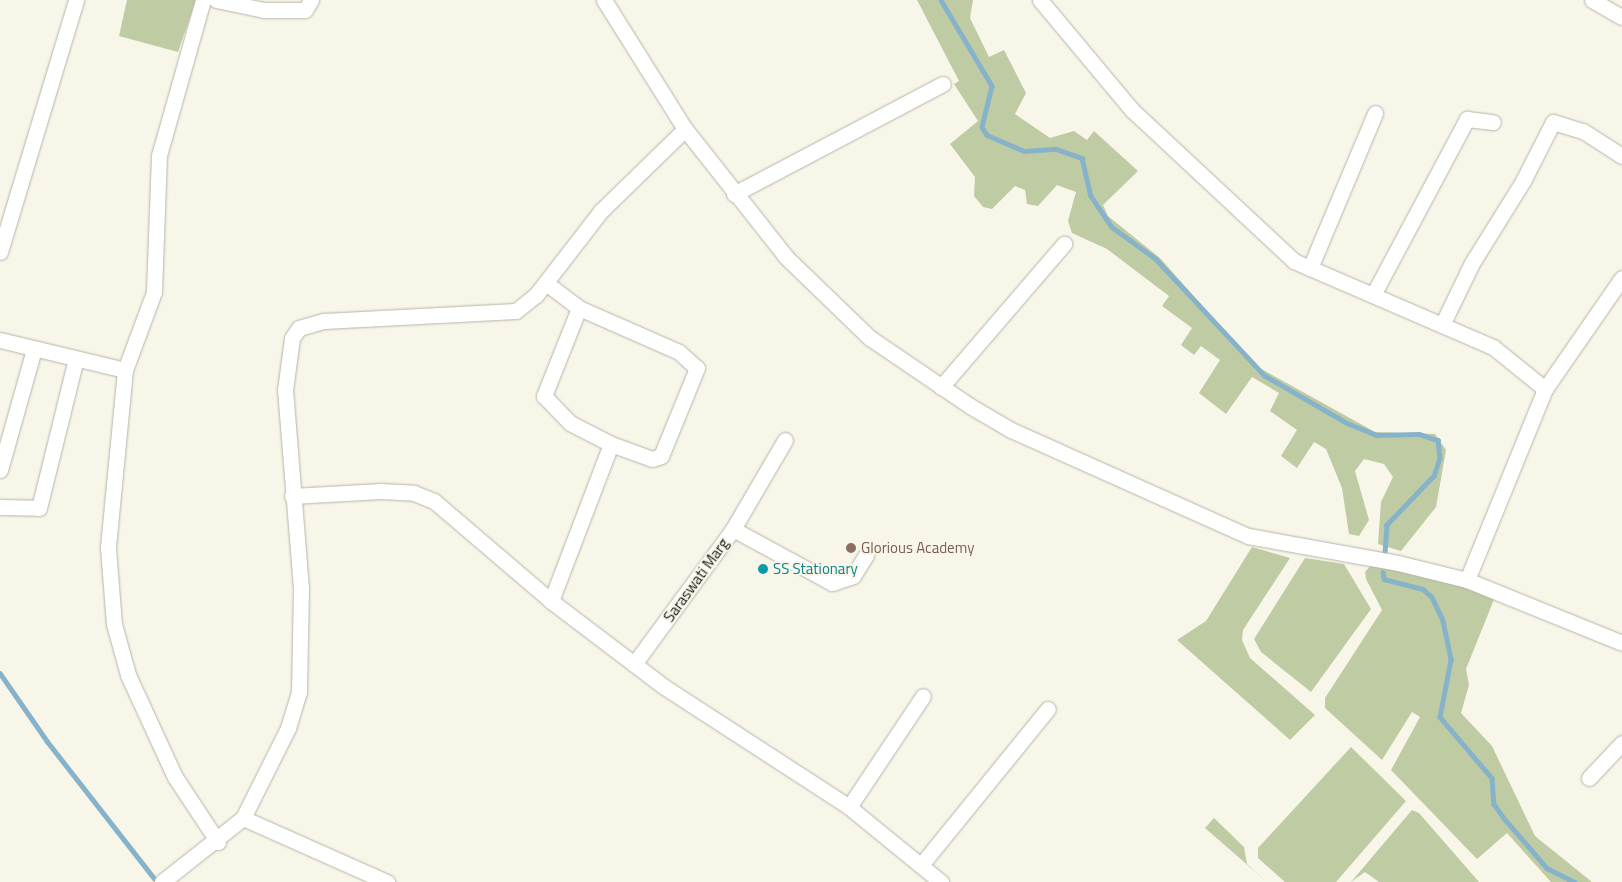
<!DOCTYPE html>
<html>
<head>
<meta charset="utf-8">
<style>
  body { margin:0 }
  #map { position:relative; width:1622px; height:882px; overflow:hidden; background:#f8f5e9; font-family:"Titillium Web",sans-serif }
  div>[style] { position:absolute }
  .green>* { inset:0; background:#bfcca3 }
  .stream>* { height:4.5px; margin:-2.25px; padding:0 2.25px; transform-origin:2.25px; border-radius:2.25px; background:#87b3ca }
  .roads { filter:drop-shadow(0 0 1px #b6b4a9) drop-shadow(0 0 1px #b6b4a9) }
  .minor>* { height:15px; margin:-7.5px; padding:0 7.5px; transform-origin:7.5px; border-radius:7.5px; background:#fff }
  .dots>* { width:14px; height:14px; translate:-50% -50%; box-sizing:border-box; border:2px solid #f8f5e9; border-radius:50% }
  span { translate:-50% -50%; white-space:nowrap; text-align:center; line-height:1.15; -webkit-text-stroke:4px #f8f5e9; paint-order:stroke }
  .education-label { font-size:15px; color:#785e54 }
  .left { translate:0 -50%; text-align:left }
  .culture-label { font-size:15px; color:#0d838f }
  .street-label { font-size:15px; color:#1a1915 }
</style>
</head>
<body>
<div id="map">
  <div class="green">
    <div style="clip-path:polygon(127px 0,196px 0,178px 52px,119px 36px)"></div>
    <div style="clip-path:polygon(917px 0,973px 0,970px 18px,989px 57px,1004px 50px,1026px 93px,1015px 114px,1050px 138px,1074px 131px,1087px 140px,1094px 131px,1138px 171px,1103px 205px,1108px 216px,1160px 258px,1256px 366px,1375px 432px,1435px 434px,1446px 450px,1436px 507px,1401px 551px,1378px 544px,1381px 502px,1393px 477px,1384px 464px,1364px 459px,1355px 471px,1369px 520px,1359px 536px,1349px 534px,1342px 488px,1326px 449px,1314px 442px,1297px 468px,1281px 456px,1297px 430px,1270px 411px,1279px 393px,1252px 377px,1226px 414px,1199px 393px,1220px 360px,1201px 346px,1194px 355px,1181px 345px,1192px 328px,1162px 306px,1169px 296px,1107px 249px,1072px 233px,1068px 221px,1076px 192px,1057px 185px,1038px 206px,1027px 204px,1025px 190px,1015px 186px,992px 209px,983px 207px,974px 196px,975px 177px,950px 144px,978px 121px,954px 84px,959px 81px)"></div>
    <div style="clip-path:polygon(1252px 547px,1290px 558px,1243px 630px,1242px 640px,1250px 658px,1315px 715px,1290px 740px,1177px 640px,1206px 621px)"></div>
    <div style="clip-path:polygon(1305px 558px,1344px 564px,1371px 609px,1311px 692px,1261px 652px,1254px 639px)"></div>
    <div style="clip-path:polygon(1371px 565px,1443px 579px,1495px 597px,1466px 669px,1469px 685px,1461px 713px,1492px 746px,1535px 836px,1592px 882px,1551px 882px,1507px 833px,1477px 859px,1391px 770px,1420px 717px,1412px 712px,1382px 760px,1325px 708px,1325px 698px,1382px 610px,1366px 579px,1365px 572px)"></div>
    <div style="clip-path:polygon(1351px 747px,1406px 801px,1336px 882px,1285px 882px,1258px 858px,1258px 848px)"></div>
    <div style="clip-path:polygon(1412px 810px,1419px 813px,1479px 882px,1379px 882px,1365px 872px,1351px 882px)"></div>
    <div style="clip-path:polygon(1214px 818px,1244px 847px,1247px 864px,1267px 882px,1205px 828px)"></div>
  </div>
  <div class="stream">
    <div style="left:941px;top:0;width:100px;rotate:59.3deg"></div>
    <div style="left:992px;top:86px;width:42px;rotate:103.7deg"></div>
    <div style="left:982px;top:127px;width:9px;rotate:58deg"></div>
    <div style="left:987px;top:135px;width:40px;rotate:23.4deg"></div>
    <div style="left:1024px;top:151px;width:32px;rotate:-4deg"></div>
    <div style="left:1056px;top:149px;width:28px;rotate:19deg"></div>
    <div style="left:1082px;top:158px;width:39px;rotate:77deg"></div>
    <div style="left:1091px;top:196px;width:37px;rotate:56deg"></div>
    <div style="left:1112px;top:227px;width:54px;rotate:36deg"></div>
    <div style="left:1156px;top:259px;width:158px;rotate:47deg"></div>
    <div style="left:1264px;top:375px;width:96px;rotate:30deg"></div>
    <div style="left:1347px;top:423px;width:32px;rotate:22deg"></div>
    <div style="left:1377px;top:435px;width:42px;rotate:-1.4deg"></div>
    <div style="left:1419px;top:434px;width:20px;rotate:18deg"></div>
    <div style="left:1438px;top:440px;width:18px;rotate:84deg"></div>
    <div style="left:1440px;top:458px;width:19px;rotate:108deg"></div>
    <div style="left:1434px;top:476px;width:68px;rotate:133.8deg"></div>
    <div style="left:1387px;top:525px;width:26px;rotate:94deg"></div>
    <div style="left:1383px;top:572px;width:7px;rotate:82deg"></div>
    <div style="left:1384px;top:579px;width:40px;rotate:14.4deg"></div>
    <div style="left:1423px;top:589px;width:12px;rotate:42deg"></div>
    <div style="left:1432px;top:597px;width:26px;rotate:65deg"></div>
    <div style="left:1443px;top:621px;width:40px;rotate:78deg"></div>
    <div style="left:1451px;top:660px;width:58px;rotate:100.9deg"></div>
    <div style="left:1440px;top:717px;width:80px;rotate:49.6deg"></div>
    <div style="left:1492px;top:778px;width:26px;rotate:86deg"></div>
    <div style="left:1494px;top:804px;width:16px;rotate:55deg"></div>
    <div style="left:1503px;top:817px;width:67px;rotate:49.2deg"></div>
    <div style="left:1547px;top:868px;width:31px;rotate:27deg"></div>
    <div style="left:0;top:673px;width:83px;rotate:55.3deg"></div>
    <div style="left:47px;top:741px;width:174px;rotate:52deg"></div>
  </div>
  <div class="roads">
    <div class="minor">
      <div style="left:203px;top:0;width:161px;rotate:105.8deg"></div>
      <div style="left:159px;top:155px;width:137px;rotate:92.1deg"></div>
      <div style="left:154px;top:292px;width:83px;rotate:110.4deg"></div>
      <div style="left:125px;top:370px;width:179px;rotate:95.5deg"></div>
      <div style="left:108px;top:548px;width:76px;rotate:85.5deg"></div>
      <div style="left:114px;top:624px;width:53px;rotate:74.6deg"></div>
      <div style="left:128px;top:675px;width:112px;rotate:65.3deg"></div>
      <div style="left:175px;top:777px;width:78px;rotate:56.5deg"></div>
      <div style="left:216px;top:0;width:49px;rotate:11.8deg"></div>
      <div style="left:264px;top:10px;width:41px"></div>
      <div style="left:305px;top:10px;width:12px;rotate:-59deg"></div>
      <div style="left:604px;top:0;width:152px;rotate:57.9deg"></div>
      <div style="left:685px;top:129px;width:163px;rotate:51.7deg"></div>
      <div style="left:786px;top:257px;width:117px;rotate:44deg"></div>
      <div style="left:870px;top:338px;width:121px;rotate:34.2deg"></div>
      <div style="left:970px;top:406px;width:48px;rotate:30.3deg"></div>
      <div style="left:1011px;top:430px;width:260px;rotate:24.1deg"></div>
      <div style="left:1248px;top:536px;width:152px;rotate:10.2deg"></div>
      <div style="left:1398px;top:563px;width:71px;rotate:13.8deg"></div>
      <div style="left:1467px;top:580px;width:167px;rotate:22.1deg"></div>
      <div style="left:1040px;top:0;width:143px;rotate:50.1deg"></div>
      <div style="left:1132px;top:110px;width:221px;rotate:43deg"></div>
      <div style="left:1294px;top:261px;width:217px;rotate:23.4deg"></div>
      <div style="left:1493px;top:347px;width:67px;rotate:38.9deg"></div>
      <div style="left:1545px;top:389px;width:206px;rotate:112.2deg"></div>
      <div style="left:1592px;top:0;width:34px;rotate:30deg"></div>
      <div style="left:734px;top:194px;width:236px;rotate:-27.8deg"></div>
      <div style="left:0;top:252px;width:263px;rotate:-73.2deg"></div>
      <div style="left:1310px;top:268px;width:168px;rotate:-67.2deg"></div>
      <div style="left:546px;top:283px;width:41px;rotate:37.1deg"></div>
      <div style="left:579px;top:308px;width:95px;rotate:111.7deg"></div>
      <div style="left:544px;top:396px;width:37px;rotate:46deg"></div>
      <div style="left:570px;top:423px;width:46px;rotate:27.1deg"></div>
      <div style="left:611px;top:444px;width:168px;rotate:110.9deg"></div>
      <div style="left:1373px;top:295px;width:200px;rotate:-61.9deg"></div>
      <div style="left:1467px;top:119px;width:26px;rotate:7deg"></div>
      <div style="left:579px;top:308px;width:109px;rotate:23.7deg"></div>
      <div style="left:679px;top:352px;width:24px;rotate:42deg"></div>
      <div style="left:697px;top:368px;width:95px;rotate:112.2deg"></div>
      <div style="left:661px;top:456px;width:9px;rotate:162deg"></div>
      <div style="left:652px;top:459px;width:44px;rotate:-159.9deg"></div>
      <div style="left:1442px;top:325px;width:69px;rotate:-64.2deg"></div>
      <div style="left:1472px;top:263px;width:97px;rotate:-58.1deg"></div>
      <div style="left:1523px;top:181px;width:66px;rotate:-63deg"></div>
      <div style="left:1553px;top:122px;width:31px;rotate:17deg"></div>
      <div style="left:1583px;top:131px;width:46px;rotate:32.7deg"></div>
      <div style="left:0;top:340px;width:129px;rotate:13.5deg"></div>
      <div style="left:941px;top:387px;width:189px;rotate:-49.3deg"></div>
      <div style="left:1545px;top:389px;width:135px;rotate:-55.3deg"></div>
      <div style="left:0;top:470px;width:126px;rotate:-74.3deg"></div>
      <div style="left:292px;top:496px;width:89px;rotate:-3.2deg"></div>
      <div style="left:381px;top:491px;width:33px;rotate:3deg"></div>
      <div style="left:414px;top:493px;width:22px;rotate:22deg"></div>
      <div style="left:434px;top:501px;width:154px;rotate:40.5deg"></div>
      <div style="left:551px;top:601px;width:141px;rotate:37.2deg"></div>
      <div style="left:663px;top:686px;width:222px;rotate:33deg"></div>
      <div style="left:849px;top:807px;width:119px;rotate:39.2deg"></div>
      <div style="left:0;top:507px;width:39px;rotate:1deg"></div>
      <div style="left:39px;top:508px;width:154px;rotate:-76.1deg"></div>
      <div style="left:733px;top:529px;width:103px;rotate:-59.7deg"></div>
      <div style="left:634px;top:664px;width:167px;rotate:-53.7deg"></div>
      <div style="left:733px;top:529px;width:113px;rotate:28.6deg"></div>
      <div style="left:832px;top:583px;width:22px;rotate:-18deg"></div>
      <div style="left:853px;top:576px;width:25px;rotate:-58deg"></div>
      <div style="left:1589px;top:778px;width:48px;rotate:-46.7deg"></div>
      <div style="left:849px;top:807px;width:133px;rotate:-56.3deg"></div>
      <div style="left:243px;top:818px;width:158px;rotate:24deg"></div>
      <div style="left:921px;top:865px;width:201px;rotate:-50.9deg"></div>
      <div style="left:162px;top:882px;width:103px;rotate:-38.3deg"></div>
      <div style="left:243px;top:818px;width:101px;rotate:-63.4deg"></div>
      <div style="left:288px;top:728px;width:38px;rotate:-73deg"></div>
      <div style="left:299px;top:692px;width:104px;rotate:-88.9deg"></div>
      <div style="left:301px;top:588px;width:199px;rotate:-94.6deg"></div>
      <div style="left:285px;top:390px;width:52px;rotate:-82.3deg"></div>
      <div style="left:292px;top:338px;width:12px;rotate:-55deg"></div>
      <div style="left:299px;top:328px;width:26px;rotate:-16deg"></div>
      <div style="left:324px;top:321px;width:192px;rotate:-3deg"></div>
      <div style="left:516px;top:311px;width:26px;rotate:-39deg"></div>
      <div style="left:536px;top:295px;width:106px;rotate:-52.3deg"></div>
      <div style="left:601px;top:211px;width:117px;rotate:-44.3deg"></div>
    </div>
  </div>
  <div class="dots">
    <div style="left:851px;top:548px;background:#8d6e63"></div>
    <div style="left:763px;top:569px;background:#0f9aa8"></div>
  </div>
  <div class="education-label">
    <span class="left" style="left:861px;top:548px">Glorious Academy</span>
  </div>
  <div class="culture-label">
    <span class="left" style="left:773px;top:569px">SS Stationary</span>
  </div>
  <div class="street-label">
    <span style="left:696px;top:580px;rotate:-54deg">Saraswati Marg</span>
  </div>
</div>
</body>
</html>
